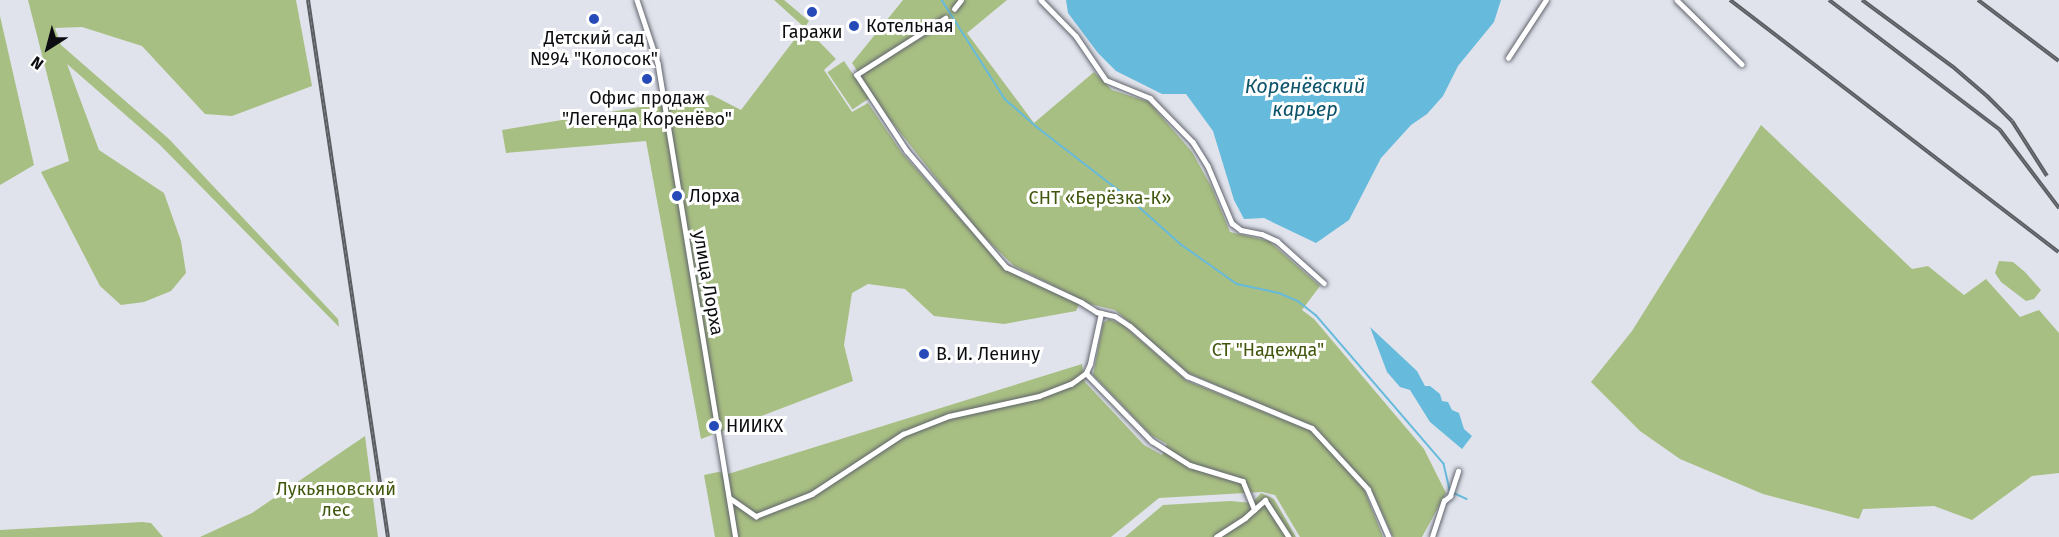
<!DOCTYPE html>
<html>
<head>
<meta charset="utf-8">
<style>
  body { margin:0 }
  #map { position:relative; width:2059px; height:537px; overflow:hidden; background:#e0e3ec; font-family:"Fira Sans",sans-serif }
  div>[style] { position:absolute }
  .green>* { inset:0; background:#a8bf83; transform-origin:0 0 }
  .water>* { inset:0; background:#66badb }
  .stream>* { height:1.5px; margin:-0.75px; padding:0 0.75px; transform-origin:0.75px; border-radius:0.75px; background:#66badb }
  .roads { filter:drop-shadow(0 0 2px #60636b) drop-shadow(0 0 2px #60636b) }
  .street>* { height:4.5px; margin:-2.25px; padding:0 2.25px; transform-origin:2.25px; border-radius:2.25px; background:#fff }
  .rail>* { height:4px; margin-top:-2px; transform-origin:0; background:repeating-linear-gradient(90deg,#fff 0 4.5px,#5b5d62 0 9px); box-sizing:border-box; border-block:2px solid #5b5d62 }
  .dots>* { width:16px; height:16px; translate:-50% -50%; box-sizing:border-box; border:3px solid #fff; border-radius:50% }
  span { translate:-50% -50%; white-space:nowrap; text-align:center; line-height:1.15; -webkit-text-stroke:6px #fff; paint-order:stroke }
  .poi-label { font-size:18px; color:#0c0d10 }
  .left { translate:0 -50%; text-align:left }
  .park-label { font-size:18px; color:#41570d }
  .street-label { font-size:18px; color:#0c0d10 }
  .water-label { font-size:20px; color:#0d546b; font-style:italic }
  .north { position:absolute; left:18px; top:18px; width:60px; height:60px; -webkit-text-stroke:4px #fff; paint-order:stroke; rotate:216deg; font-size:16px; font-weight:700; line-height:24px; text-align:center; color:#0c0d10 }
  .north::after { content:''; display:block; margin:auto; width:21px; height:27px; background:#0c0d10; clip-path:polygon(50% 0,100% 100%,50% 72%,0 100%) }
</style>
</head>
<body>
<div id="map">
  <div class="green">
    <div style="clip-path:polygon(28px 0,296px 0,312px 86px,232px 116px,205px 114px,142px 46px,82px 27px,55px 28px,61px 45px,169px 139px,338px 319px,339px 327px,160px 145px,67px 64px,99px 150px,164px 193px,181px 241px,186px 273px,171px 291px,144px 302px,121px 305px,100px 286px,41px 172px,69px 161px)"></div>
    <div style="clip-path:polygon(774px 0,784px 0,809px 21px,805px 27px,836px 59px,824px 70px,852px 112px,868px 103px,902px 153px,1005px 269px,1079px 304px,1076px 311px,1004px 324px,934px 316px,905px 289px,868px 284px,852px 293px,844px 345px,853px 381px,701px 439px,646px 141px,506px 153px,502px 130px,712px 95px,741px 110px,804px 27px)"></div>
    <div style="clip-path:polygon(903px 0,1007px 0,967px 33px,1034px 123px,1094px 72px,1112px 90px,1149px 102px,1192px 152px,1212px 188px,1230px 232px,1269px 241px,1320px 286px,1302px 310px,1314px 319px,1424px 449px,1446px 493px,1422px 537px,1393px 537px,1371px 489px,1315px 427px,1188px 373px,1115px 310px,1090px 304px,1014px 266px,977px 230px,888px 117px,852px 63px)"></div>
    <div style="clip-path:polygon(0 16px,34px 165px,0 185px)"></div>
    <div style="left:844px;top:61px;width:45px;height:20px;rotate:56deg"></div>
    <div style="clip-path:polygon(1761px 125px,1912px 269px,1928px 266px,1964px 295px,1986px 279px,2020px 317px,2039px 310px,2059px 333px,2059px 473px,2032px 476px,1972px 520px,1934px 506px,1863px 509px,1859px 519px,1763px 494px,1680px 459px,1640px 431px,1591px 382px,1632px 331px)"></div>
    <div style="clip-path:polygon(1999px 261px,2013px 262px,2025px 272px,2041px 290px,2034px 299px,2026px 301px,2001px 282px,1995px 273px)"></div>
    <div style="clip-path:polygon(1109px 319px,1123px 325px,1187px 381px,1312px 431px,1364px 489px,1383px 537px,1300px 537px,1275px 495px,1262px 492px,1159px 498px,1111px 537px,738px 537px,728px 474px,1082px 364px,1084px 381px,1144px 445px,1162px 455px,1167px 444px,1151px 435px,1093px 375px,1103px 323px)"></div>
    <div style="clip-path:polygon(365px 436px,378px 537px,200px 537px,252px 513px)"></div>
    <div style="clip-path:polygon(718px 472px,724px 473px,733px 537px,715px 537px,704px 475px)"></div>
    <div style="clip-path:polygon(1261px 493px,1274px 499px,1296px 537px,1125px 537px,1163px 505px,1230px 501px,1252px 503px)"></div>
    <div style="clip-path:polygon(142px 522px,151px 523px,163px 537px,0 537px,0 530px)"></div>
  </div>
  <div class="water">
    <div style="clip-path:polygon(1066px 0,1501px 0,1494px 22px,1458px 66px,1443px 96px,1427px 114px,1411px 125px,1381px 158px,1349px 220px,1316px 243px,1264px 218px,1244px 219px,1234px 200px,1213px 131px,1186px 94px,1162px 94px,1116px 71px,1098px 53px,1068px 13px)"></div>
    <div style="clip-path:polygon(1370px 327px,1417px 371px,1425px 386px,1430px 386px,1440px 394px,1442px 401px,1448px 402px,1452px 410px,1459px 413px,1464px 429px,1472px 436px,1462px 449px,1430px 422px,1410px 390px,1400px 387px,1387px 372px)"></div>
  </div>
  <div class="stream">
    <div style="left:942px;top:0;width:117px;rotate:57.5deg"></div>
    <div style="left:1005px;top:99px;width:43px;rotate:41.2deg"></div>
    <div style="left:1037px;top:127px;width:116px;rotate:37.7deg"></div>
    <div style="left:1129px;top:198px;width:71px;rotate:41.6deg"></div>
    <div style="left:1182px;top:245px;width:67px;rotate:35.3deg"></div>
    <div style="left:1237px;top:284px;width:43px;rotate:12.1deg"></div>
    <div style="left:1279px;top:293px;width:21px;rotate:23deg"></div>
    <div style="left:1298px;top:301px;width:23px;rotate:38deg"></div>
    <div style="left:1316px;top:315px;width:196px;rotate:49.3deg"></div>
    <div style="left:1444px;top:464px;width:28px;rotate:77deg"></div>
    <div style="left:1454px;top:493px;width:14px;rotate:25deg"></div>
  </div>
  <div class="roads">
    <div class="street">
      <div style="left:637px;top:0;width:66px;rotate:71.6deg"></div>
      <div style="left:658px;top:63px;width:480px;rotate:80.7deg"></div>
      <div style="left:1041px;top:0;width:50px;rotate:45.8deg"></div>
      <div style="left:1076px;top:36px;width:53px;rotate:55.7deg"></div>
      <div style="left:1106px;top:80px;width:48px;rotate:22.2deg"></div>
      <div style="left:1150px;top:98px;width:62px;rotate:45.7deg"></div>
      <div style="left:1193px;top:142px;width:28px;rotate:58deg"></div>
      <div style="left:1208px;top:166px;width:62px;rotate:67.2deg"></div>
      <div style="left:1232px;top:223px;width:11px;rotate:38deg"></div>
      <div style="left:1241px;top:230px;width:21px;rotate:11deg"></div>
      <div style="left:1262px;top:234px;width:17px;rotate:25deg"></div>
      <div style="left:1277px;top:241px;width:63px;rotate:41.8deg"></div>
      <div style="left:1677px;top:0;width:91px;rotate:44.6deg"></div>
      <div style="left:954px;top:9px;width:11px;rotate:-52deg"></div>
      <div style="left:946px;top:18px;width:106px;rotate:147.4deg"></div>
      <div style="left:857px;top:75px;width:91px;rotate:56.7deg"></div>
      <div style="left:907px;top:151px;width:153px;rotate:49.5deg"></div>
      <div style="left:1006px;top:267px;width:83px;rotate:25deg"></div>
      <div style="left:1081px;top:302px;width:19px;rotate:32deg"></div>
      <div style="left:1097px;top:312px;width:18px;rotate:13deg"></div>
      <div style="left:1115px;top:316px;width:18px;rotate:34deg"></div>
      <div style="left:1130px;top:326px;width:76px;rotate:41.3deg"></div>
      <div style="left:1187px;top:376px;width:135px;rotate:22.6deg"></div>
      <div style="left:1312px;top:428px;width:83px;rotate:47.4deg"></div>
      <div style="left:1368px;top:489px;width:52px;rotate:66.4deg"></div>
      <div style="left:1508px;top:58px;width:69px;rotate:-56.8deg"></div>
      <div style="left:1086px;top:373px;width:95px;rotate:45.9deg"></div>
      <div style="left:1152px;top:441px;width:45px;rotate:32.3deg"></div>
      <div style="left:1190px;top:465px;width:55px;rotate:16.8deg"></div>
      <div style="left:1243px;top:481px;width:31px;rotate:68deg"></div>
      <div style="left:730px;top:498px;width:32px;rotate:35deg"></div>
      <div style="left:756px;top:516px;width:60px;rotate:-21.4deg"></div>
      <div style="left:812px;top:494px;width:109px;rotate:-33.4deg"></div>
      <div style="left:903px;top:434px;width:49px;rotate:-21.4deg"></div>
      <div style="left:949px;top:416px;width:92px;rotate:-12.5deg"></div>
      <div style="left:1039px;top:396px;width:34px;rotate:-21deg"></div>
      <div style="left:1071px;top:384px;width:19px;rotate:-36deg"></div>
      <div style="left:1086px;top:373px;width:10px;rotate:-66deg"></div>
      <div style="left:1090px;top:364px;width:52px;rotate:-77.8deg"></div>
      <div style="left:1216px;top:537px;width:35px;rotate:-33deg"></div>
      <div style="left:1245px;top:518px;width:27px;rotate:-42deg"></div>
      <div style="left:1265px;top:500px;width:44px;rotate:57deg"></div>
      <div style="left:1432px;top:537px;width:38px;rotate:-72deg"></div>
      <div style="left:1444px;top:501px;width:8px;rotate:-40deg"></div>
      <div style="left:1450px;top:496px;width:26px;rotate:-72deg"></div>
    </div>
  </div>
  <div class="rail">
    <div style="left:308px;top:0;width:543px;rotate:81.53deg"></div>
    <div style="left:1730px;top:0;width:414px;rotate:37.5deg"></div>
    <div style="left:1829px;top:0;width:215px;rotate:37.2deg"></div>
    <div style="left:2000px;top:130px;width:98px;rotate:52.9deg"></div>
    <div style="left:1862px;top:0;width:112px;rotate:36.3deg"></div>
    <div style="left:1952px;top:66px;width:48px;rotate:40.7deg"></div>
    <div style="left:1988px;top:97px;width:34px;rotate:45deg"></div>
    <div style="left:2012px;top:121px;width:65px;rotate:57.5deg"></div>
    <div style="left:1978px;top:0;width:101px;rotate:37deg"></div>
  </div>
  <div class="dots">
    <div style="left:812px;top:12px;background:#274ab9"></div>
    <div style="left:594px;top:19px;background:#274ab9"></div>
    <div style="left:854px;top:26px;background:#274ab9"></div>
    <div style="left:647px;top:79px;background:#274ab9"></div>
    <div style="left:677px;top:196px;background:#274ab9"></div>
    <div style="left:924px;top:354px;background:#274ab9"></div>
    <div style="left:714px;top:426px;background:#274ab9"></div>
  </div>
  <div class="poi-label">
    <span class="left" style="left:866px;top:26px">Котельная</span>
    <span style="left:812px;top:32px">Гаражи</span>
    <span style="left:594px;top:49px">Детский сад<br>№94 "Колосок"</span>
    <span style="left:647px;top:109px">Офис продаж<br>"Легенда Коренёво"</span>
    <span class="left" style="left:689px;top:196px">Лорха</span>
    <span class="left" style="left:936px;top:354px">В. И. Ленину</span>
    <span class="left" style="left:726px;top:426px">НИИКХ</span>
  </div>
  <div class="park-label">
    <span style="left:1100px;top:198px">СНТ «Берёзка-К»</span>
    <span style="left:1268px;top:350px">СТ "Надежда"</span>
    <span style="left:336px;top:500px">Лукьяновский<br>лес</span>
  </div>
  <div class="street-label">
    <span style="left:708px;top:283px;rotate:80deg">улица Лорха</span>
  </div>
  <div class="water-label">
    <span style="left:1305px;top:98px">Коренёвский<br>карьер</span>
  </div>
  <div class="north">N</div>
</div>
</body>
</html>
